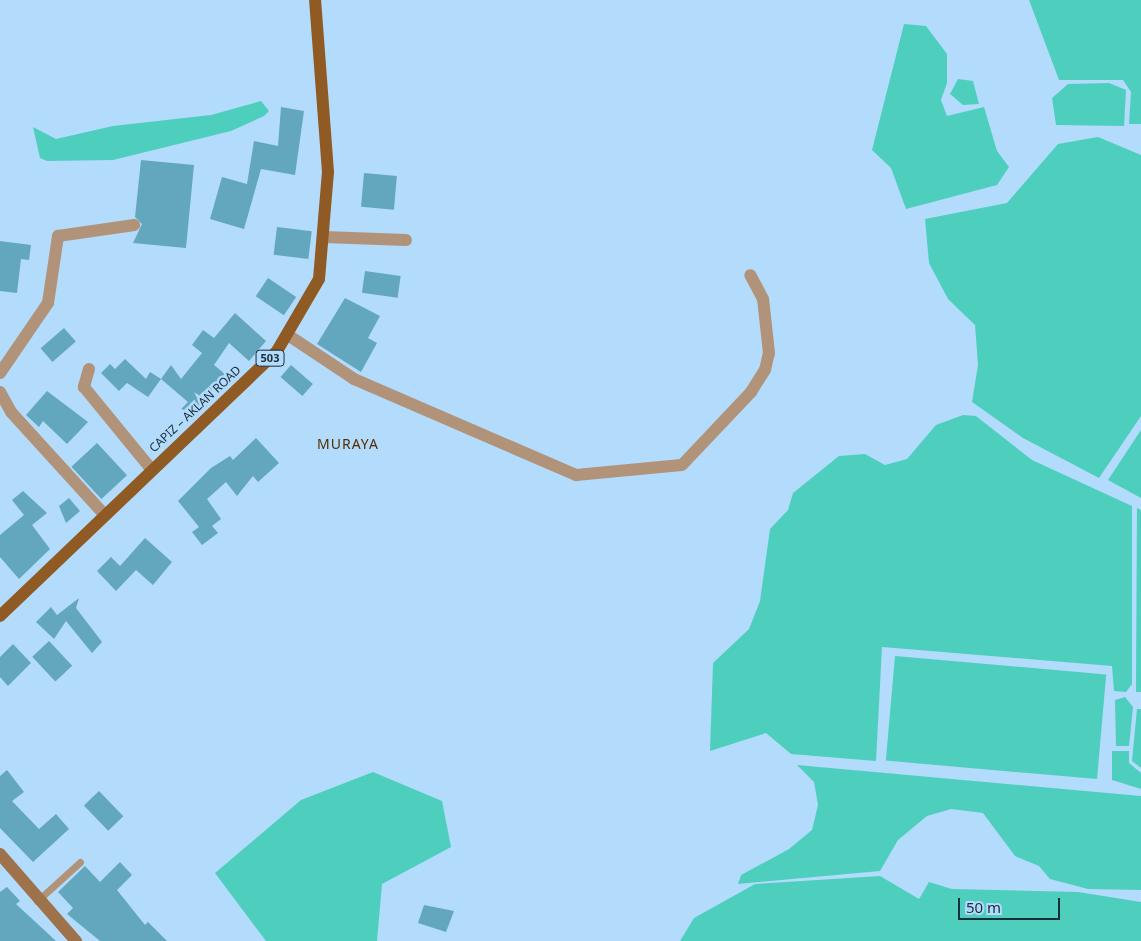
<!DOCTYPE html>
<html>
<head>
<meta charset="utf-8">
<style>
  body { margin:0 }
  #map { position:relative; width:1141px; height:941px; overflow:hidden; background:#b3dbfb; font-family:"Noto Sans",sans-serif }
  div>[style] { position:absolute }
  .water>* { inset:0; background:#4ecfbe; transform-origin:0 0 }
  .building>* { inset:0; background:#63a7bf; transform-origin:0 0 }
  .service>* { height:7px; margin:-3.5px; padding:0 3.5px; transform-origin:3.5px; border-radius:3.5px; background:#b19379 }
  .minor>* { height:12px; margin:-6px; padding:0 6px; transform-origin:6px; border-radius:6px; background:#b19379 }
  .secondary>* { height:12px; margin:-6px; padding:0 6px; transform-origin:6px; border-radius:6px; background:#9e724a }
  .primary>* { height:12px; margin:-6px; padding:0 6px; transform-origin:6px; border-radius:6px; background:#8f5a23 }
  span { translate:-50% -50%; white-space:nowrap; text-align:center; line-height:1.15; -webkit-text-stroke:5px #b3dbfb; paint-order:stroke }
  .shield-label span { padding:1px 4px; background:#b3dbfb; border:1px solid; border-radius:4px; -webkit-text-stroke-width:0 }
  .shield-label { font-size:11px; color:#192d3d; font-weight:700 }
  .street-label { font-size:12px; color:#192d3d }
  .neighbourhood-label { font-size:14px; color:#542d00; letter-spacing:1px }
  .scale { position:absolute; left:958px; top:898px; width:102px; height:22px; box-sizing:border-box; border:2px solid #192d3d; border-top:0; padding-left:6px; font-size:15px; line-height:18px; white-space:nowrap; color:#192d3d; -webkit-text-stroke:4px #b3dbfb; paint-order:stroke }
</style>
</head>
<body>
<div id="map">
  <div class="water">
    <div style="clip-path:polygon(1029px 0,1141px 0,1141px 124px,1129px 124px,1131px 92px,1123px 80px,1059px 80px)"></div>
    <div style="clip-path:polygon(904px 24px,926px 26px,947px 54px,947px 83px,941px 100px,947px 116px,984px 107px,997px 151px,1009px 167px,997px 185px,906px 209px,891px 168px,872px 150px)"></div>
    <div style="clip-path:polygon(958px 79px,973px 81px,979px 104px,963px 105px,950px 94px)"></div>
    <div style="clip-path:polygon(1109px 83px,1126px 90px,1124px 126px,1056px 125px,1052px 98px,1068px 84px)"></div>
    <div style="clip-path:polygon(261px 101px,269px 111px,264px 116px,231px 131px,113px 160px,47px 161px,40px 158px,33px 127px,56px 139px,113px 126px,211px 115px)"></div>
    <div style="clip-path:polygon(1098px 137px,1141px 155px,1141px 416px,1099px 478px,1023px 438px,972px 402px,978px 365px,975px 325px,948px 299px,929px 263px,925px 219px,1007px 203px,1058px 144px)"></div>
    <div style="clip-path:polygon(963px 415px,976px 416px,1032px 460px,1132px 506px,1132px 684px,1126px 692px,1114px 691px,1112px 666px,882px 647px,876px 761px,791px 754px,766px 733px,710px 751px,713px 663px,749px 629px,760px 601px,770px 529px,788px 510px,793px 493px,839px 456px,865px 454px,885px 465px,907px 459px,936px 425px)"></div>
    <div style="clip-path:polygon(1141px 430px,1141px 498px,1108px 480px)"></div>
    <div style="clip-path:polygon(1137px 508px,1141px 510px,1141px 692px,1136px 692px)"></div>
    <div style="left:895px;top:656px;width:212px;height:105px;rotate:5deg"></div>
    <div style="clip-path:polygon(1125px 697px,1133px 707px,1129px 746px,1116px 746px,1115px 700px)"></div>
    <div style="clip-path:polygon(1137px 709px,1141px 709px,1141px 768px,1132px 761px)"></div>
    <div style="clip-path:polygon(1112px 751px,1129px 751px,1129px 763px,1141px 773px,1141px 789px,1112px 780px)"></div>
    <div style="clip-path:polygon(797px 765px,1141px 796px,1141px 890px,1088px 889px,1050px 879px,1039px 866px,1015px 856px,983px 813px,951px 809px,927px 816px,898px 840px,880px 871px,738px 884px,741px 875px,789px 849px,812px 830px,818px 805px,814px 782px)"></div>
    <div style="clip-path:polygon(373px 772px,442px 801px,451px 847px,382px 884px,377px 941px,266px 941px,215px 873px,301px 800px)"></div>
    <div style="clip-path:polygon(880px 876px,919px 899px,929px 882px,952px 889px,1078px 892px,1141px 902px,1141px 941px,680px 941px,694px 918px,755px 884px)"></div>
  </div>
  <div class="building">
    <div style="clip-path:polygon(281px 107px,304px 111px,295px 175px,261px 169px,244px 229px,210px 219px,222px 177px,247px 184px,254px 141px,278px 146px)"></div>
    <div style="clip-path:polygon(141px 160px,194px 165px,186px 248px,133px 243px,142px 224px,135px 217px)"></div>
    <div style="left:364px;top:173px;width:33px;height:34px;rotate:5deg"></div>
    <div style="left:277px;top:227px;width:35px;height:28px;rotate:7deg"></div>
    <div style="clip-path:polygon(0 241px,31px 245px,29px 260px,21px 259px,17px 293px,0 291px)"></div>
    <div style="left:365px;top:271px;width:36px;height:22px;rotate:8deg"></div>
    <div style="left:268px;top:278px;width:34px;height:22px;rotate:34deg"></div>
    <div style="clip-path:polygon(345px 298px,380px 316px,368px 338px,377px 343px,361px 372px,317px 344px)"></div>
    <div style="clip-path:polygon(235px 313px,266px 341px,249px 361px,229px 343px,214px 365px,225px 374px,202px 401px,207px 406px,193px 420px,181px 409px,188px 402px,161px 379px,171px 365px,181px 379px,202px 353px,192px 345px,203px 330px,214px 338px)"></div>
    <div style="left:64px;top:328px;width:18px;height:31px;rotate:49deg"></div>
    <div style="clip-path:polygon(125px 359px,146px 379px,150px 372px,161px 379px,148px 397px,127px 383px,119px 391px,101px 373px,110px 364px,115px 369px)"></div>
    <div style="left:291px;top:365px;width:29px;height:16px;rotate:41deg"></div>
    <div style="clip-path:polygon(47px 391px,88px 422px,67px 444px,43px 421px,39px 427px,26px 415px)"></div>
    <div style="clip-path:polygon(256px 438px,279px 463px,258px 482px,253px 476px,237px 496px,226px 482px,207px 499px,221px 519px,212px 526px,218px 533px,202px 545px,192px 532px,199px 527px,178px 501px,211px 468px,230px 456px,233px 460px)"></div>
    <div style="left:97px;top:443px;width:44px;height:35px;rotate:47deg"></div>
    <div style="clip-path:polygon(23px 491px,47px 513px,32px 525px,50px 549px,19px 579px,0 557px,0 535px,24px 515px,12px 500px)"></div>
    <div style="clip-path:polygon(69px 498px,80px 511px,66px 523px,59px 506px)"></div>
    <div style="clip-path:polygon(145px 538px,172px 562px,153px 585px,136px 570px,116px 591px,97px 571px,111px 557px,120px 566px)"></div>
    <div style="clip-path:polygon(79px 598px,76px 608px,102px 642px,92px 653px,66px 621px,54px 639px,36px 622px,51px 607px,57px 615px)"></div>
    <div style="left:49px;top:641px;width:34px;height:23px;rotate:47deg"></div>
    <div style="clip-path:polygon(13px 644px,31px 663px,8px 686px,0 677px,0 657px)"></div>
    <div style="clip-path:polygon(7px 770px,24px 792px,12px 801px,39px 829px,56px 814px,69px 829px,33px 862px,0 828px,0 776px)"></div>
    <div style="left:99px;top:791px;width:35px;height:21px;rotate:46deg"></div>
    <div style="clip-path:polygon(120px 862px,132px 875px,117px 890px,145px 925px,148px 922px,167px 941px,100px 941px,67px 914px,73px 908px,58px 892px,85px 866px,100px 882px)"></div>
    <div style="clip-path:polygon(7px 887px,20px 901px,16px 904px,56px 941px,0 941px,0 892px)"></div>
    <div style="clip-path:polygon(424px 905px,454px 911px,446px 932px,418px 923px)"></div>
  </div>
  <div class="service">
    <div style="left:37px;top:901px;width:58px;rotate:-42.2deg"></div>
  </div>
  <div class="minor">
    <div style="left:324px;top:237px;width:82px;rotate:2.1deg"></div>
    <div style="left:288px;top:335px;width:79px;rotate:33.7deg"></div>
    <div style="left:354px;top:379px;width:242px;rotate:23.4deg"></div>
    <div style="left:576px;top:475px;width:106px;rotate:-5.4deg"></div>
    <div style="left:682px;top:465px;width:100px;rotate:-46.6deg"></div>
    <div style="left:751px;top:392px;width:26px;rotate:-58deg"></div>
    <div style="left:765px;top:370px;width:17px;rotate:-77deg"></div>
    <div style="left:769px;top:353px;width:54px;rotate:-96.3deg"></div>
    <div style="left:763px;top:299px;width:27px;rotate:-118deg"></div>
    <div style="left:89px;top:369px;width:19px;rotate:106deg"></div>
    <div style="left:84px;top:387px;width:106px;rotate:50.7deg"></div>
    <div style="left:0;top:373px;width:85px;rotate:-55.6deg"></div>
    <div style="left:48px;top:303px;width:68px;rotate:-81.5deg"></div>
    <div style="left:58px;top:236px;width:77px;rotate:-8.2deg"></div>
    <div style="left:0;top:392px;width:23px;rotate:61deg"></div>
    <div style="left:11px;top:412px;width:137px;rotate:47.7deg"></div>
  </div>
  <div class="secondary">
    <div style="left:0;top:854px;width:116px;rotate:48.9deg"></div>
  </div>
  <div class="primary">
    <div style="left:0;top:616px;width:383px;rotate:-43.7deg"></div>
    <div style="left:277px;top:351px;width:83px;rotate:-59.7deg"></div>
    <div style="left:319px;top:279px;width:107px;rotate:-85.2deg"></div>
    <div style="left:328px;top:172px;width:172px;rotate:-94.3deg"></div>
  </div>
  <div class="shield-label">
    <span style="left:270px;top:358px">503</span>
  </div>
  <div class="street-label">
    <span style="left:195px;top:409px;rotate:-43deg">CAPIZ – AKLAN ROAD</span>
  </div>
  <div class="neighbourhood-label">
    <span style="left:348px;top:444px">MURAYA</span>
  </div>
  <div class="scale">50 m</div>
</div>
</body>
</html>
